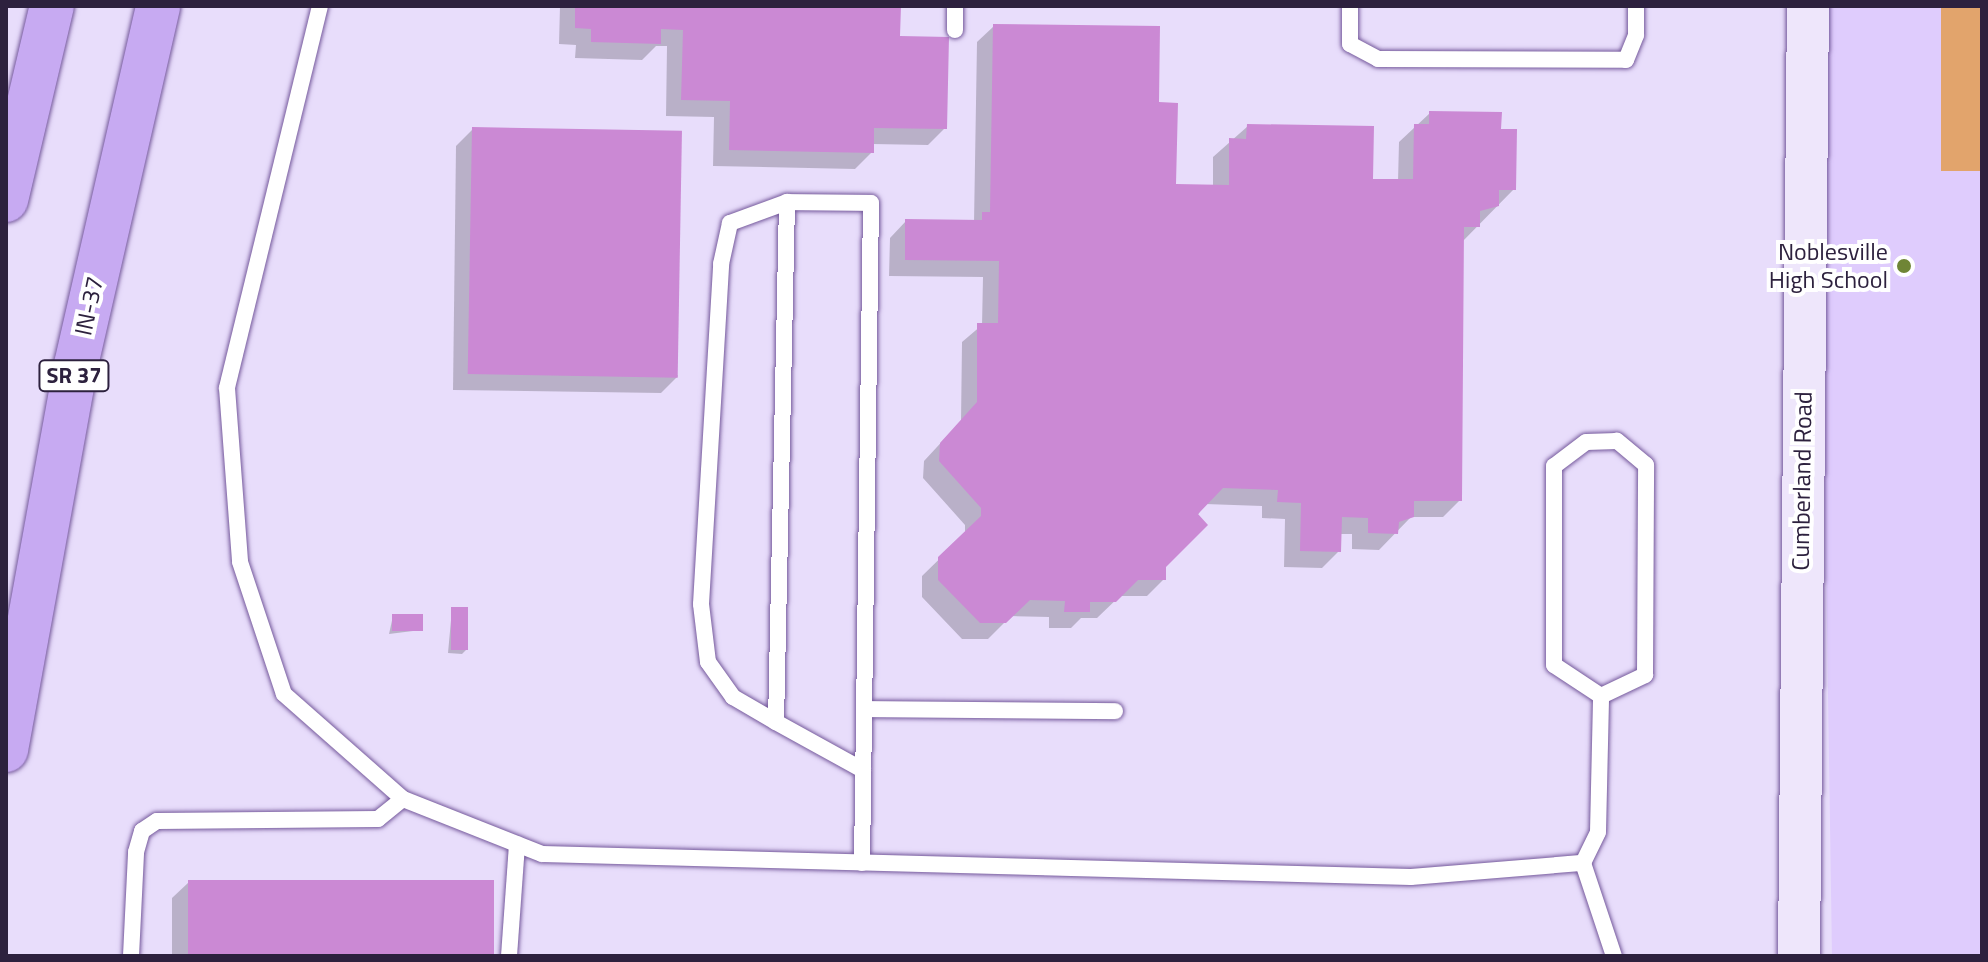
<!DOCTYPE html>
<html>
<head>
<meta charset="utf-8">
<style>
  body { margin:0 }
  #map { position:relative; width:1988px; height:962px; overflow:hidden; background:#e8ddfb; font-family:"Titillium Web",sans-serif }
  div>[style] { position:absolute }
  .built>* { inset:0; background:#dfccfd }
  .green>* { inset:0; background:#e2a46c; transform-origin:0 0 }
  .shadow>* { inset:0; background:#0003 }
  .building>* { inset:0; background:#cb89d4; transform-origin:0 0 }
  .roads { filter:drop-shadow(0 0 2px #75599c) drop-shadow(0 0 2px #75599c) }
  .lane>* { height:16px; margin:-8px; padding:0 8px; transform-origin:8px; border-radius:8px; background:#fff }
  .secondary>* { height:42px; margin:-21px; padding:0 21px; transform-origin:21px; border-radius:21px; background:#eee6fb }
  .highway>* { height:44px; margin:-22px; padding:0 22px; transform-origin:22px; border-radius:22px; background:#c7aaf2 }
  .dots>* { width:22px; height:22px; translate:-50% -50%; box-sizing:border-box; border:4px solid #fff; border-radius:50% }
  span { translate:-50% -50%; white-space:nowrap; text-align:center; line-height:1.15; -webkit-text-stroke:8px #fff; paint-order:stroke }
  .shield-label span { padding:2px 6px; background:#fff; border:2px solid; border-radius:6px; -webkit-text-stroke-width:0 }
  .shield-label { font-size:22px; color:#2d213e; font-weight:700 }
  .poi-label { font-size:24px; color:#2d213e }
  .right { translate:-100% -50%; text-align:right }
  .street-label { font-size:24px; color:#2d213e }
  .frame { position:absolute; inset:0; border:8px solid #2d213e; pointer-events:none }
</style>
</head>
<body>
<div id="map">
  <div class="built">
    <div style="clip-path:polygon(1828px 6px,1982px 6px,1982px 956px,1832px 956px,1825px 493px)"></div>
  </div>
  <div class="green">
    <div style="left:1941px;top:6px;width:41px;height:165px"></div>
  </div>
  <div class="shadow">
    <div style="clip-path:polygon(560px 6px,899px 6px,898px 38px,945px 128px,928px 145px,872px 144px,872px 152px,855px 169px,713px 166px,714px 117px,666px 116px,667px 46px,656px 46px,642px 60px,575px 58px,576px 45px,559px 44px)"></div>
    <div style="clip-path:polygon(994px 26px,1157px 104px,1174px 186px,1213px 187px,1213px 157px,1248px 126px,1371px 180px,1398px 181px,1399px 142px,1430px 113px,1499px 131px,1514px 189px,1462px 242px,1460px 500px,1443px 517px,1411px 517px,1379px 550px,1352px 549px,1352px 534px,1340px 534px,1339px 551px,1322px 568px,1284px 567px,1285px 519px,1262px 518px,1262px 506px,1205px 504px,1164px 566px,1164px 579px,1147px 596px,1120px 596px,1097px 618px,1081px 618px,1071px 628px,1049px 628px,1049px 617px,1011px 616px,988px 639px,962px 639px,922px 597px,922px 576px,965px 534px,965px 525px,923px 478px,924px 461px,961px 421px,962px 342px,982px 325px,983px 277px,889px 276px,890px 238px,906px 221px,974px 222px,977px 42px)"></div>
    <div style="clip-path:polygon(473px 129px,678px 376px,661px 393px,453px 390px,456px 146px)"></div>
    <div style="clip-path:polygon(452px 609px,466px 650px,462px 654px,448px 653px)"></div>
    <div style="clip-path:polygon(393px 616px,421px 630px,389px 634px)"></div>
    <div style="clip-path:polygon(189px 882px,492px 956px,172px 956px,172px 898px)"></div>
  </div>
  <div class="building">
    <div style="clip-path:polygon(575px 6px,901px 6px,900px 36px,949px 37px,947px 129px,874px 128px,874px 153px,729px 150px,730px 101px,681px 100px,683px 30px,661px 29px,661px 44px,591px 42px,591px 29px,575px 28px)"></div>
    <div style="clip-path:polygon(993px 24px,1160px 26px,1159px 102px,1178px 103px,1176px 184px,1229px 185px,1229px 138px,1246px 139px,1247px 124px,1374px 126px,1373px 179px,1413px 179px,1414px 124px,1429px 124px,1429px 111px,1502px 112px,1501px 129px,1517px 129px,1516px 190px,1499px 190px,1499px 206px,1480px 211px,1480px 227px,1464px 227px,1462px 501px,1414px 501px,1414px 517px,1399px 522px,1398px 534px,1368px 533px,1368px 518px,1342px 517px,1341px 552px,1300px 551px,1301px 503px,1277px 502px,1278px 490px,1223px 488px,1198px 514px,1208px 525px,1166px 567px,1166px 580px,1138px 580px,1116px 602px,1090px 602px,1090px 612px,1064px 612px,1065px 601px,1030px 600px,1006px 623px,980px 623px,938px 580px,938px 557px,981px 516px,981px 508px,939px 461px,940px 443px,977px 402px,977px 323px,998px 323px,999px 261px,905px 260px,905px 219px,982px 220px,982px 212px,990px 212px)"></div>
    <div style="left:472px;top:127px;width:210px;height:247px;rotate:1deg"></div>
    <div style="left:451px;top:607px;width:17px;height:43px"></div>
    <div style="left:392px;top:614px;width:31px;height:17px"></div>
    <div style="left:188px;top:880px;width:306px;height:76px"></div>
  </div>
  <div class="roads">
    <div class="lane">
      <div style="left:320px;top:6px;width:393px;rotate:103.7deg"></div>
      <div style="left:227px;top:388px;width:174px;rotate:85.7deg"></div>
      <div style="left:240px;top:562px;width:139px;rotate:71.6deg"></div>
      <div style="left:284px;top:694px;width:159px;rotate:41.4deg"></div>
      <div style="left:403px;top:799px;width:149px;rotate:21.6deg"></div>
      <div style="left:542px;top:854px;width:869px;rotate:1.52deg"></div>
      <div style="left:1411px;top:877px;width:173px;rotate:-4.7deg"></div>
      <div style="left:1583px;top:863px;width:98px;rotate:71.6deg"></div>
      <div style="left:1350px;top:6px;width:38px;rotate:90deg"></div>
      <div style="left:1350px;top:44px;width:32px;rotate:28deg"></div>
      <div style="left:1378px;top:59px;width:248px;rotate:0.2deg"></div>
      <div style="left:1626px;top:60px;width:27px;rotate:-68deg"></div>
      <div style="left:1636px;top:35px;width:29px;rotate:-90deg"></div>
      <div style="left:955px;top:30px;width:24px;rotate:-90deg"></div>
      <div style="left:864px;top:709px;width:251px;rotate:0.5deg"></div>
      <div style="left:776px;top:722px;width:50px;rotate:-149.8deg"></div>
      <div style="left:733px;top:697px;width:43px;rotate:-125.5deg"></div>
      <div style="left:708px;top:662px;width:58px;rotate:-96.9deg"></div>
      <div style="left:701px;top:604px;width:341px;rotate:-86.6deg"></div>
      <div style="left:721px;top:264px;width:42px;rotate:-77.6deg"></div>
      <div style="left:730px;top:223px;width:61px;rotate:-20.2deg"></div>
      <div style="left:862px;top:863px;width:660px;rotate:-89.22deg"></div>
      <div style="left:871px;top:203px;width:84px;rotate:-179.3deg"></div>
      <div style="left:787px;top:202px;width:520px;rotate:91.21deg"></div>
      <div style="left:776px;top:722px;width:99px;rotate:28.9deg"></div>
      <div style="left:1583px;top:863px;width:34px;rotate:-64deg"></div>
      <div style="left:1598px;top:832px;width:136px;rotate:-88.7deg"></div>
      <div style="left:1601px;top:696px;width:49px;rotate:-25.5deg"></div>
      <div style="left:1645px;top:675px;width:210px;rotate:-89.7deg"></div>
      <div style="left:1646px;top:465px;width:38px;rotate:-140deg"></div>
      <div style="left:1617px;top:441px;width:31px;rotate:178deg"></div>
      <div style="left:1586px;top:442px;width:40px;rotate:143deg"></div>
      <div style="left:1554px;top:466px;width:199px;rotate:90deg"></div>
      <div style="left:1554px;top:665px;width:56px;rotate:33.4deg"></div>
      <div style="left:131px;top:956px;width:104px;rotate:-87.2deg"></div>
      <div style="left:136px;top:852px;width:22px;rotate:-74deg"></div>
      <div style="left:142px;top:831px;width:18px;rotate:-34deg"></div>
      <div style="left:157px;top:821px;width:221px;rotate:-0.5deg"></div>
      <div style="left:378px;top:819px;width:32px;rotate:-39deg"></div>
      <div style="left:509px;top:956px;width:112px;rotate:-85.9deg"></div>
    </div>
    <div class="secondary">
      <div style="left:1799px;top:956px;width:950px;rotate:-89.46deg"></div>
    </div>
    <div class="highway">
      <div style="left:6px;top:200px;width:199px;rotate:-76.7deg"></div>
      <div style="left:6px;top:750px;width:391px;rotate:-79.7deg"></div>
      <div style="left:76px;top:365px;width:368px;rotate:-77.1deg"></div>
    </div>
  </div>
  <div class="dots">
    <div style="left:1904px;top:266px;background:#6f8536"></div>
  </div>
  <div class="shield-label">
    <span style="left:74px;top:376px">SR 37</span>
  </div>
  <div class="poi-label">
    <span class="right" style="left:1888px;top:266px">Noblesville<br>High School</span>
  </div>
  <div class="street-label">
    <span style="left:89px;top:306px;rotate:-78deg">IN-37</span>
    <span style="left:1802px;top:481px;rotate:-89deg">Cumberland Road</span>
  </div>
  <div class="frame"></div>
</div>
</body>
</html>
